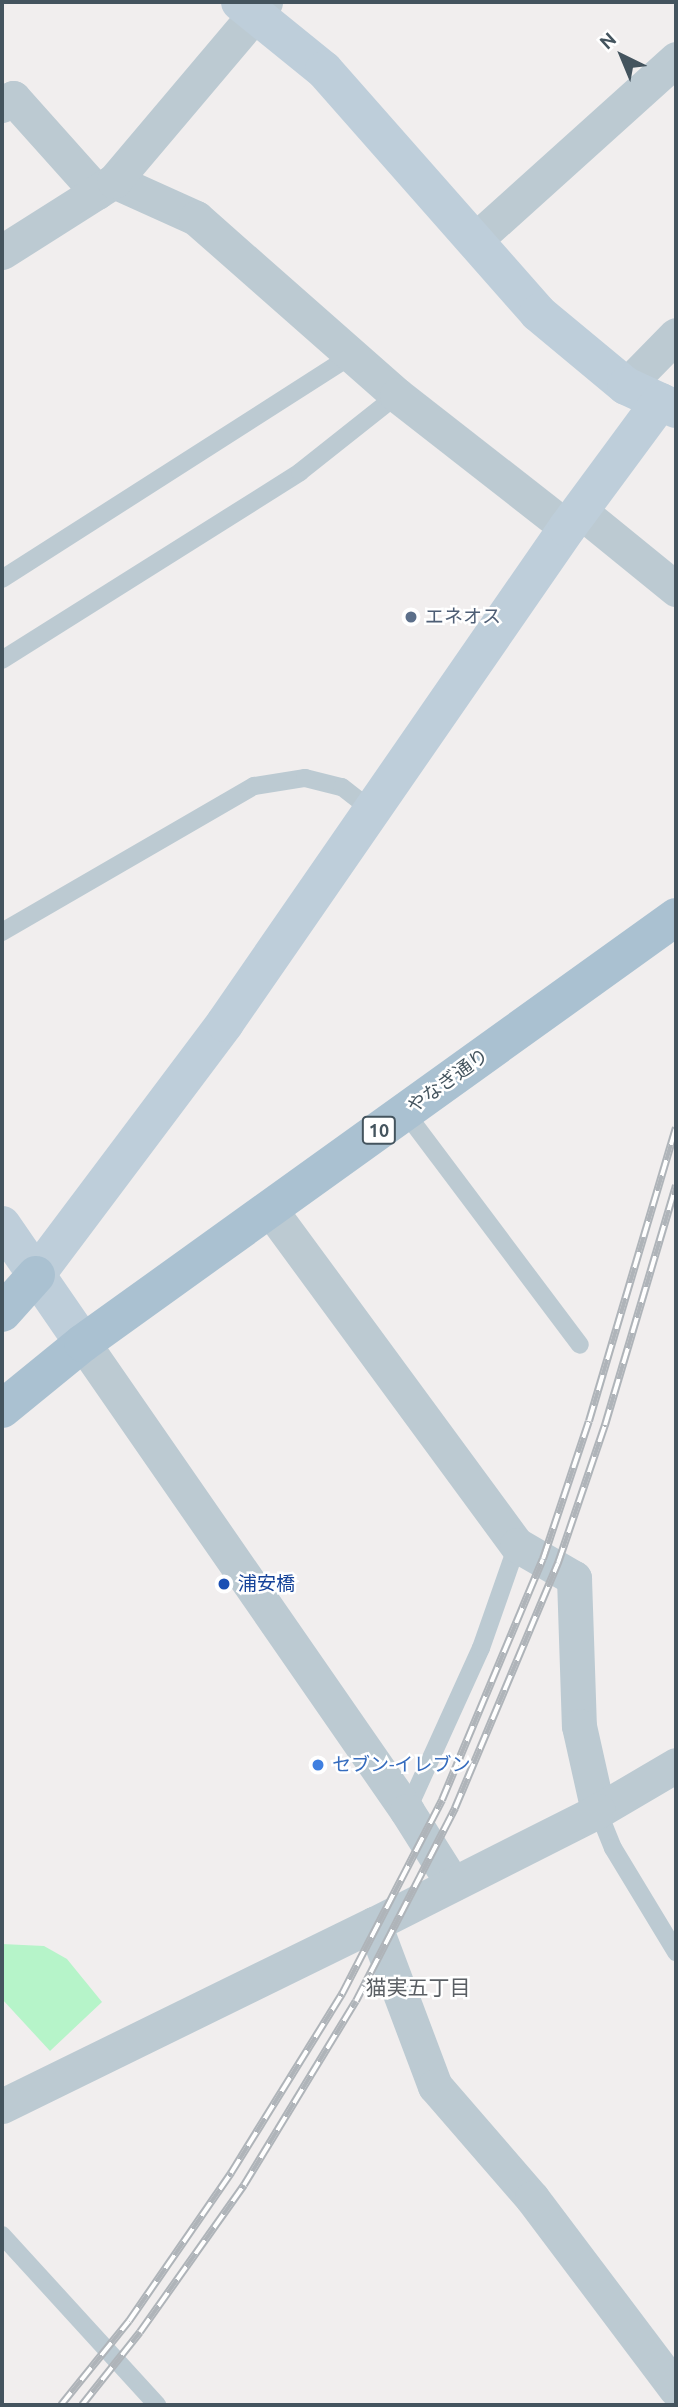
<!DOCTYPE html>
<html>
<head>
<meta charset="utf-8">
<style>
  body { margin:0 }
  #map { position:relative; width:678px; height:2407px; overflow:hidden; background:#f1eeee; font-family:Ubuntu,"Noto Sans JP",sans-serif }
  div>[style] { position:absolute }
  .green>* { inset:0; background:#b6f4c9 }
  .lane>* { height:18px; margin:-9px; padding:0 9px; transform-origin:9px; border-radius:9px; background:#bccad2 }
  .street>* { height:35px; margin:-17.5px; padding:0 17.5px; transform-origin:17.5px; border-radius:17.5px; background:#bccad2 }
  .secondary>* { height:38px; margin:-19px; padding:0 19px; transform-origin:19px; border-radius:19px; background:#beceda }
  .primary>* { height:38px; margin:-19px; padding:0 19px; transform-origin:19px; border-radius:19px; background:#aac1d1 }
  .rail>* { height:8px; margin-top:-4px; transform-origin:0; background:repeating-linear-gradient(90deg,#fff 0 16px,#afb4b9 0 32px); box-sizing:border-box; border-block:2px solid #afb4b9 }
  .dots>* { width:19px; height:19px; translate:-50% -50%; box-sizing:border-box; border:4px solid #fff; border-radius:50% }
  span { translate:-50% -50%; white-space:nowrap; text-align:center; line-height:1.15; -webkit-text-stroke:5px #fff; paint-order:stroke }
  .shield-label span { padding:2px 5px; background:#fff; border:2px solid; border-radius:5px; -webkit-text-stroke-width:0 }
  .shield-label { font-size:18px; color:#44545e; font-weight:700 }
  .service-label { font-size:19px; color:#4e5e75 }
  .left { translate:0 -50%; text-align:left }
  .street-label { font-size:19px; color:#44545e }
  .transit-label { font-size:19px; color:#164399 }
  .shop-label { font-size:19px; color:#366cbe }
  .neighbourhood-label { font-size:21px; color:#5a5f64 }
  .frame { position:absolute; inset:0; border:4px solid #44545e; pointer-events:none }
  .north { position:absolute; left:587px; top:21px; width:70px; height:70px; -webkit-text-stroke:5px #fff; paint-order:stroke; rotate:317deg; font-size:19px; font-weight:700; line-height:28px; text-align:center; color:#44545e }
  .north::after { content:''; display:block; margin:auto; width:24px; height:32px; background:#44545e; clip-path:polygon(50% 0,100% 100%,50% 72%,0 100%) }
</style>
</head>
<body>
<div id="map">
  <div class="green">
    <div style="clip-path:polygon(2px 1944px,44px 1946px,67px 1959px,102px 2002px,50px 2051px,2px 1999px)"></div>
  </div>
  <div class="lane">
    <div style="left:2px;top:579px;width:416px;rotate:-32.6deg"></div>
    <div style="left:2px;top:660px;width:352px;rotate:-32.2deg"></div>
    <div style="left:300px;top:472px;width:124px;rotate:-38.4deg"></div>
    <div style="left:2px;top:932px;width:291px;rotate:-30.1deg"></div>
    <div style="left:254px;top:786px;width:52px;rotate:-8.9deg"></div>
    <div style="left:305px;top:778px;width:38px;rotate:14deg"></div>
    <div style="left:342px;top:787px;width:39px;rotate:38deg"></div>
    <div style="left:405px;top:1112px;width:291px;rotate:53.1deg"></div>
    <div style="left:407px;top:1811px;width:179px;rotate:-65.6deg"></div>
    <div style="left:481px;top:1648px;width:109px;rotate:-70.7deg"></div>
    <div style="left:598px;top:1811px;width:40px;rotate:68deg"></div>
    <div style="left:613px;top:1848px;width:122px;rotate:58.8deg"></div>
    <div style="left:2px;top:2235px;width:230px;rotate:47.6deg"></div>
  </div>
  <div class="street">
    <div style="left:2px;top:105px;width:13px;rotate:-32deg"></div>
    <div style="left:13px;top:98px;width:126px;rotate:48.2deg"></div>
    <div style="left:114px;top:181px;width:90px;rotate:24.3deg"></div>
    <div style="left:196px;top:218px;width:268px;rotate:41.4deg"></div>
    <div style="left:397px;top:395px;width:216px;rotate:38deg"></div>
    <div style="left:474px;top:241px;width:272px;rotate:-42deg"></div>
    <div style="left:2px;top:252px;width:133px;rotate:-32.4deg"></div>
    <div style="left:114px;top:181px;width:234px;rotate:-49.8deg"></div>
    <div style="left:626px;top:386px;width:71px;rotate:-45.6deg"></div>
    <div style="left:580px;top:511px;width:124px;rotate:39.1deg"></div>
    <div style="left:269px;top:1208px;width:418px;rotate:53.7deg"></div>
    <div style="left:517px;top:1545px;width:66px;rotate:30.1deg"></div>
    <div style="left:574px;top:1578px;width:148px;rotate:88.1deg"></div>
    <div style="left:579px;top:1726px;width:87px;rotate:77.4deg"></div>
    <div style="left:83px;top:1343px;width:569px;rotate:55.3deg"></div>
    <div style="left:407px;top:1811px;width:86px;rotate:57.8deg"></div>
    <div style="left:676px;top:1765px;width:91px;rotate:149.5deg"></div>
    <div style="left:598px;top:1811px;width:251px;rotate:153.2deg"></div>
    <div style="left:374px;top:1924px;width:173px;rotate:69.4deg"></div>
    <div style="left:435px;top:2086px;width:148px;rotate:49.1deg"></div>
    <div style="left:532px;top:2198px;width:239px;rotate:53deg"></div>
    <div style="left:2px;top:2106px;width:414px;rotate:-26.1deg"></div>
  </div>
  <div class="secondary">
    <div style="left:240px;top:2px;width:108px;rotate:39deg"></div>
    <div style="left:324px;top:70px;width:324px;rotate:48.6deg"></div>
    <div style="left:538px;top:313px;width:114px;rotate:39.7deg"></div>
    <div style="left:626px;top:386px;width:55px;rotate:24.7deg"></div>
    <div style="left:2px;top:1225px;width:143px;rotate:55.5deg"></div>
    <div style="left:36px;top:1275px;width:315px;rotate:-53.1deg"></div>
    <div style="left:225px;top:1023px;width:602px;rotate:-55.36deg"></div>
    <div style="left:567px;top:528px;width:157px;rotate:-53.6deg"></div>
  </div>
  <div class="primary">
    <div style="left:2px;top:1313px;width:51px;rotate:-48.2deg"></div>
    <div style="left:2px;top:1409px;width:104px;rotate:-39.2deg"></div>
    <div style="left:83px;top:1343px;width:730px;rotate:-35.69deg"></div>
  </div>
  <div class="rail">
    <div style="left:61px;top:2405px;width:108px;rotate:-51deg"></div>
    <div style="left:129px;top:2321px;width:180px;rotate:-55.4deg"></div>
    <div style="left:231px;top:2173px;width:211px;rotate:-58.2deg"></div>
    <div style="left:342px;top:1994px;width:218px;rotate:-62.7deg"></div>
    <div style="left:442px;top:1800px;width:261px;rotate:-67.3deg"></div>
    <div style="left:543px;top:1559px;width:145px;rotate:-71.6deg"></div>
    <div style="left:589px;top:1421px;width:306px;rotate:-73.5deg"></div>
    <div style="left:82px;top:2405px;width:93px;rotate:-51.5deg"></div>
    <div style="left:140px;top:2332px;width:180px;rotate:-54.7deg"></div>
    <div style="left:244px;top:2185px;width:215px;rotate:-58.7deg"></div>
    <div style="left:356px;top:2001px;width:217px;rotate:-62.8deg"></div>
    <div style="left:455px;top:1808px;width:266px;rotate:-67.2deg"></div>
    <div style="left:558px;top:1563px;width:146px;rotate:-71.2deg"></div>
    <div style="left:605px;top:1425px;width:250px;rotate:-73.5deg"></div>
  </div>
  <div class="dots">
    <div style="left:411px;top:617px;background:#5c6f8a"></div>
    <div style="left:224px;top:1584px;background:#1a4fb4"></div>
    <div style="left:318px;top:1765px;background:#3f7fe0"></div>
  </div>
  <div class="shield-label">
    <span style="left:379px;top:1130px">10</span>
  </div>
  <div class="service-label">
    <span class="left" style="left:425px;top:617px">エネオス</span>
  </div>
  <div class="street-label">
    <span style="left:448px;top:1081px;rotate:-36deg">やなぎ通り</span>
  </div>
  <div class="transit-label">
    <span class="left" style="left:238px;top:1584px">浦安橋</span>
  </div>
  <div class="shop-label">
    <span class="left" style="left:332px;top:1765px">セブン-イレブン</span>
  </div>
  <div class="neighbourhood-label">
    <span style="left:418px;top:1987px">猫実五丁目</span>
  </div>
  <div class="frame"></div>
  <div class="north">N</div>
</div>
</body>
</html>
